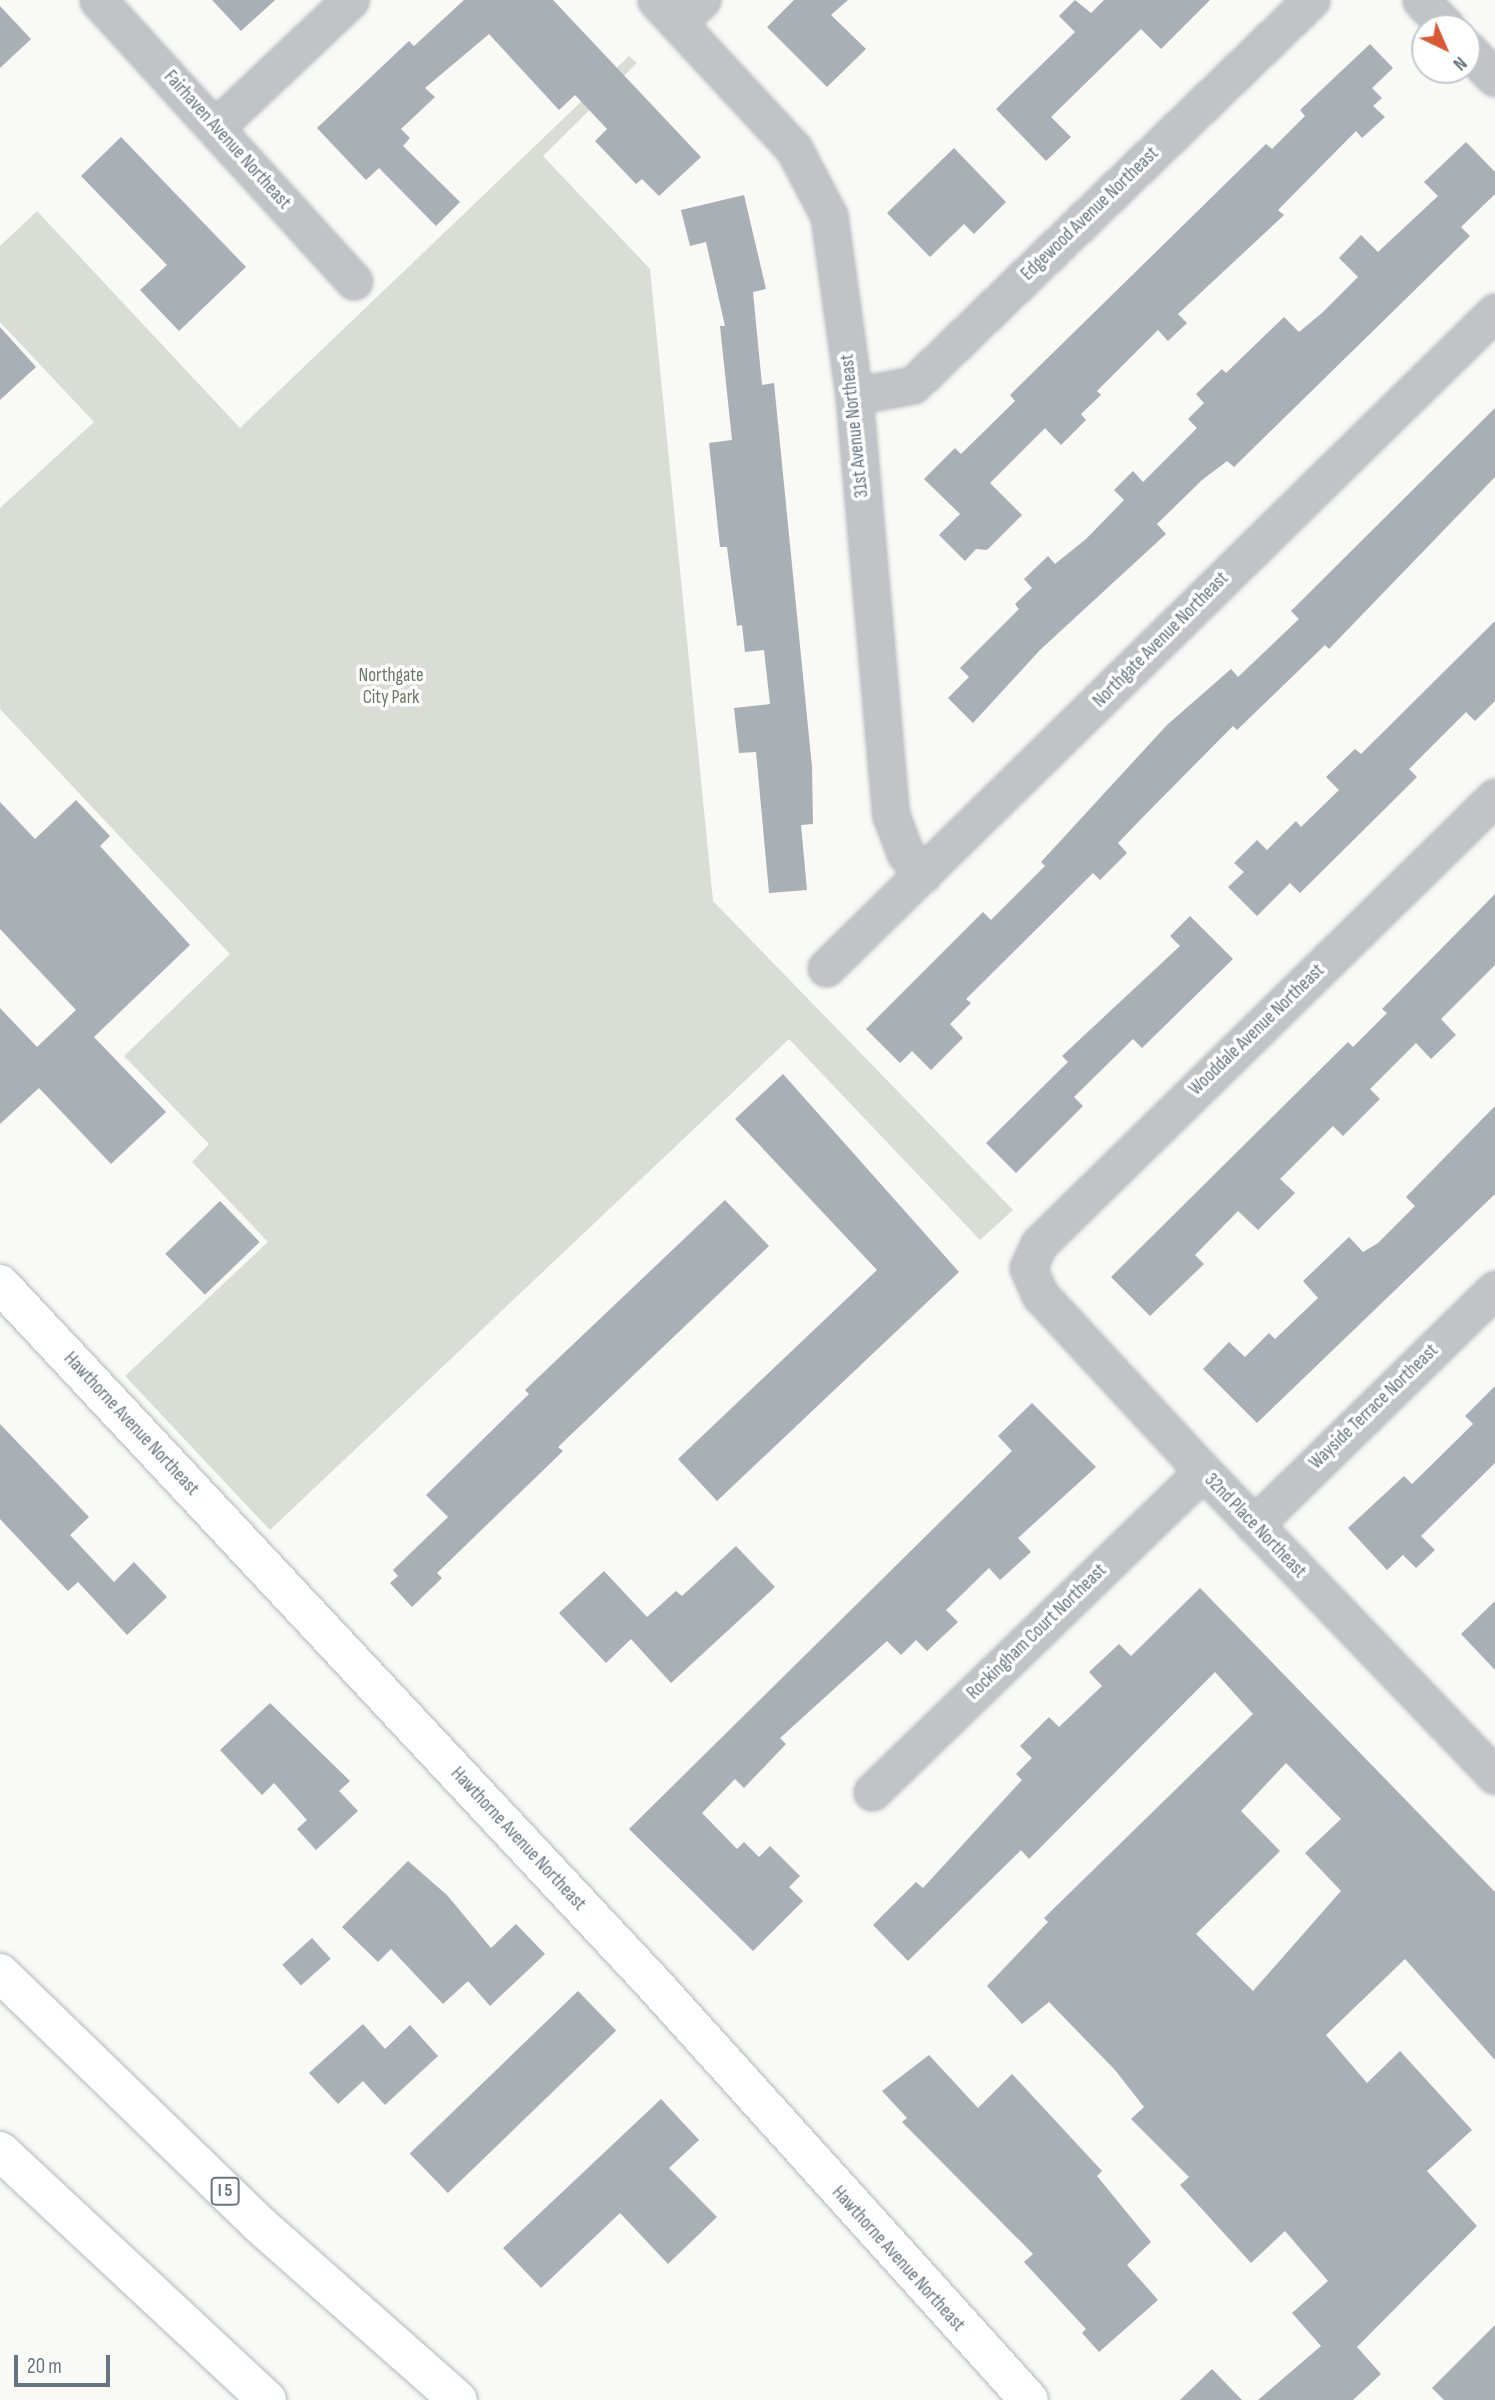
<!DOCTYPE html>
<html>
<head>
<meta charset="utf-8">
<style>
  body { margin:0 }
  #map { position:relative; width:1495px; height:2400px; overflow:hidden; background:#f9f9f6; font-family:"Sofia Sans Condensed",sans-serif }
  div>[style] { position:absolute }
  .green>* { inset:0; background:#d9ddd6 }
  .building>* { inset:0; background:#a8afb5; transform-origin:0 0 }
  .roads { filter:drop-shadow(0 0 2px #b2b8bc) drop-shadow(0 0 2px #b2b8bc) }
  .street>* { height:35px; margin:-17.5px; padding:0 17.5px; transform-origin:17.5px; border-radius:17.5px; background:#c0c4c7 }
  .secondary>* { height:38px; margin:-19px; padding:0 19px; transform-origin:19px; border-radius:19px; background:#fff }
  .highway>* { height:38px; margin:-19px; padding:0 19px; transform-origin:19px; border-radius:19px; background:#fff }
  span { translate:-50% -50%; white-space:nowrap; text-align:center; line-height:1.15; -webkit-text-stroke:7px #fff; paint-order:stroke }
  .shield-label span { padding:2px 5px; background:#fff; border:2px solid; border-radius:5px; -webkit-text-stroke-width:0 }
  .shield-label { font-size:18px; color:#66757f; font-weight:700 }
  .street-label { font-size:19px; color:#66757f }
  .park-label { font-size:19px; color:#687864 }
  .north { position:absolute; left:1411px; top:14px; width:70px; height:70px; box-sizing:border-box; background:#fff; border:2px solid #c2c8cc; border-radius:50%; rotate:136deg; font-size:19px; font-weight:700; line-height:28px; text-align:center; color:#66757f }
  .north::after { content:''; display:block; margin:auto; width:24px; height:32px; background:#d95836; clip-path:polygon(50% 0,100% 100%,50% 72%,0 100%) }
  .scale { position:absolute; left:14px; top:2355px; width:96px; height:32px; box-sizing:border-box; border:4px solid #66757f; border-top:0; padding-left:9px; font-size:21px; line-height:24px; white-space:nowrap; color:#66757f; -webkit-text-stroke:5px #fff; paint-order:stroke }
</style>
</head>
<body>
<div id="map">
  <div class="green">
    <div style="clip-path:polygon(629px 56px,637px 63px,543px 156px,650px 269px,713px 901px,1013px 1210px,980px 1240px,789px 1039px,270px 1530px,125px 1376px,268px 1242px,192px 1162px,209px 1144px,124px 1056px,230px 954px,0 709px,0 508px,94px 422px,0 322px,0 246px,37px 211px,240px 428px)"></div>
  </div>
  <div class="building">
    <div style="clip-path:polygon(212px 0,275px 0,241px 31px)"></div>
    <div style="clip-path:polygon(464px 0,553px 0,701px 157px,659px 196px,642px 179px,636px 184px,595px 141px,607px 129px,575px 95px,559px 110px,489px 34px,425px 88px,435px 97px,401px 129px,410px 138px,403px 146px,460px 202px,436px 226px,379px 168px,366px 180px,317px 128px,409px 41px,414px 46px)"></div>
    <div style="clip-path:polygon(794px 0,848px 0,831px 15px,866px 49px,827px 87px,767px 27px)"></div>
    <div style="clip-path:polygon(1075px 0,1091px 13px,1104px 0,1210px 0,1161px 49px,1141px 29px,1051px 117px,1071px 137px,1046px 161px,996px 109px,1075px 32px,1059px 16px)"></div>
    <div style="clip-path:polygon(0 6px,31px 39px,0 68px)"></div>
    <div style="clip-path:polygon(1370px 44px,1393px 68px,1372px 88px,1382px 98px,1373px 106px,1385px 117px,1362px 138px,1356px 131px,1278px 210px,1284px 215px,1178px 314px,1187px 323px,1168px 341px,1158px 330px,1097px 391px,1101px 395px,1081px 414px,1086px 420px,1061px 445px,1045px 428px,990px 483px,1022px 515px,987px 550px,976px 549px,965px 561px,939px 535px,960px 514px,924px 479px,955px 448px,961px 454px,1015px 401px,1010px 395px,1266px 144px,1272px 149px,1305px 116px,1300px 110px)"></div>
    <div style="clip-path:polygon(121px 137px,246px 267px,179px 331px,140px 290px,167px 265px,81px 176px)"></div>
    <div style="clip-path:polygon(1466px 142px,1495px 172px,1495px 194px,1461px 227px,1470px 236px,1234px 467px,1227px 461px,1202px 480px,1157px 524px,1166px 534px,1040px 650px,973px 723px,948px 698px,969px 677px,960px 668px,1019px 609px,1015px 604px,1032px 588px,1024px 579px,1048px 556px,1055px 564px,1086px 539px,1124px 500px,1114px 490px,1133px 471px,1143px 482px,1197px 428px,1188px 419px,1204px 403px,1196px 394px,1222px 369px,1226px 373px,1284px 317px,1299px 332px,1322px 313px,1358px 277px,1339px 258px,1361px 235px,1378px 252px,1438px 196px,1424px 182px)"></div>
    <div style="clip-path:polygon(954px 148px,1006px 202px,974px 234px,964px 224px,930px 257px,887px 213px)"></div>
    <div style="clip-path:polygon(744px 195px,766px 289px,753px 292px,762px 385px,774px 383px,812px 767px,813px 824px,801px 825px,807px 890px,769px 893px,756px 752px,739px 753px,734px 708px,770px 704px,764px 650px,745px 652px,742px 625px,737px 626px,727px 547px,720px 547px,709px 443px,732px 440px,720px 326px,725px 326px,706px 242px,690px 246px,681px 210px)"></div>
    <div style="clip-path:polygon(0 327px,36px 367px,0 400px)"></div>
    <div style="clip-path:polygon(1495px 408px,1495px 477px,1329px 649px,1325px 645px,1237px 730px,1233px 726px,1142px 818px,1118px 843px,1127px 853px,1100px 880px,1093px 873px,966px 999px,971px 1003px,950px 1024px,963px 1038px,931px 1070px,912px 1051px,900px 1063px,866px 1029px,983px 912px,991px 920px,1045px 866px,1041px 862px,1167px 725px,1231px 669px,1238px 677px,1299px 619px,1291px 611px)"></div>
    <div style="clip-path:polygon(1495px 621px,1495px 701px,1475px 721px,1466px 712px,1409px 769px,1417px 777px,1300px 893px,1290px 883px,1257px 916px,1228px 887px,1244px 872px,1234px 863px,1257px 840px,1267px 850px,1296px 821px,1301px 827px,1339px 790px,1326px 777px,1355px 749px,1361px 754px)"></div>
    <div style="clip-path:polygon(76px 800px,110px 836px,100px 846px,190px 945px,94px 1037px,166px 1112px,111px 1164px,39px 1088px,0 1124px,0 1008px,37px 1047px,76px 1010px,0 929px,0 802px,35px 839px)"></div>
    <div style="clip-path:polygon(1495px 894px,1495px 965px,1441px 1019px,1456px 1035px,1431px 1059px,1416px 1043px,1370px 1089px,1380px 1099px,1343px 1136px,1333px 1126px,1280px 1179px,1295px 1193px,1258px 1230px,1238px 1211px,1195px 1255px,1204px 1264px,1150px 1316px,1111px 1277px,1348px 1042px,1353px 1047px,1387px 1013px,1382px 1009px)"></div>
    <div style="clip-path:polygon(1190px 916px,1233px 959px,1142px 1048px,1133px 1039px,1074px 1097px,1083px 1106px,1016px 1173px,986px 1143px,1068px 1062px,1062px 1056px,1180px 946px,1170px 936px)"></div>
    <div style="clip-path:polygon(783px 1074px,959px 1272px,717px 1501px,678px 1459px,877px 1270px,735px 1119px)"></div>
    <div style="clip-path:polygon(1495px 1106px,1495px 1194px,1257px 1423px,1203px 1369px,1229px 1342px,1245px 1357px,1269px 1333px,1275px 1339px,1318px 1298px,1303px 1281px,1349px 1237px,1363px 1252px,1378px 1243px,1415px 1206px,1406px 1197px)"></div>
    <div style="clip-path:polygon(725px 1200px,769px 1246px,558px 1447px,563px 1451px,437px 1573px,442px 1578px,412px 1607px,390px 1583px,398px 1576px,393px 1570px,448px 1517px,426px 1495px,529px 1394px,525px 1390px)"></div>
    <div style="left:220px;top:1201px;width:57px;height:76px;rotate:46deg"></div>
    <div style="clip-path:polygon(1495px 1386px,1495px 1463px,1421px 1536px,1435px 1550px,1416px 1568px,1403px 1555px,1387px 1570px,1348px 1528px,1404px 1476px,1412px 1484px,1473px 1424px,1465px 1416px)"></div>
    <div style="clip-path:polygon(1032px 1403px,1096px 1467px,1018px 1538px,1031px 1552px,1000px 1580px,989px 1568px,946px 1610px,958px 1622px,927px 1651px,916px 1640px,901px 1655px,887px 1641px,780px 1738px,786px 1744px,744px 1788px,735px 1779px,702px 1813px,737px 1849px,744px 1842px,759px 1857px,770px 1846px,800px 1876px,789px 1887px,803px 1901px,753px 1951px,629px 1829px,1012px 1451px,998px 1436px)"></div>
    <div style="clip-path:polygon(0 1424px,89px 1517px,70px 1535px,114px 1582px,134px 1562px,167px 1597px,127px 1635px,78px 1582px,68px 1591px,0 1519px)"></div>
    <div style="clip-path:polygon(736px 1546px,775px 1587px,671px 1683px,631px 1639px,606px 1663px,559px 1613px,604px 1571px,647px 1617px,676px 1591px,682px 1596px)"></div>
    <div style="clip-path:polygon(evenodd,1200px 1588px,1495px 1892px,1495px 2060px,1405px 1959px,1326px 2035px,1367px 2083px,1400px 2051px,1472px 2130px,1427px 2171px,1477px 2226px,1357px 2347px,1381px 2374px,1353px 2400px,1258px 2400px,1321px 2346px,1292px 2313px,1328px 2281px,1285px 2231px,1251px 2263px,1180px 2185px,1189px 2177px,1131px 2119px,1144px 2107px,1115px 2070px,1049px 2002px,1022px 2024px,987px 1986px,1048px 1922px,1044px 1918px,1253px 1714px,1215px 1672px,1029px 1859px,1021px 1850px,908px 1961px,873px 1925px,916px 1882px,923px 1888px,1022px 1780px,1016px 1774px,1032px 1758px,1020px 1746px,1049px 1717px,1059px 1727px,1102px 1686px,1089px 1672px,1119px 1644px,1131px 1656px,1200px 1588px,1286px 1763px,1341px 1819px,1305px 1853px,1341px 1891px,1253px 1991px,1196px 1934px,1280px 1851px,1241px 1811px,1286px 1763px)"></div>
    <div style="clip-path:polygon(1495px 1601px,1495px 1670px,1461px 1634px)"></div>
    <div style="clip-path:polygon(270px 1703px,350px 1781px,339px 1791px,358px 1811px,316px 1850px,297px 1829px,307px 1820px,274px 1783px,262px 1795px,220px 1750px)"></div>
    <div style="clip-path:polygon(408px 1861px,447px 1895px,491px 1948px,516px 1924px,545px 1954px,490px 2006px,468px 1981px,443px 2004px,391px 1949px,378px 1962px,342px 1927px)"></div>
    <div style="left:312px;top:1938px;width:28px;height:40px;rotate:48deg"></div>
    <div style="left:578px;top:1991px;width:55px;height:234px;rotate:46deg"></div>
    <div style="clip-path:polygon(363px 2024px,385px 2049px,410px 2025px,438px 2056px,385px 2105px,363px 2081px,338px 2104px,309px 2073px)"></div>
    <div style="clip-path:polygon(929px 2055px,978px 2108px,1012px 2074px,1102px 2171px,1097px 2176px,1151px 2242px,1127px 2265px,1158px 2300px,1099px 2352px,1082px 2333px,1086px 2329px,1024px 2262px,1033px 2254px,902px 2122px,907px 2118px,882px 2091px)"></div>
    <div style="clip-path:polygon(661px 2099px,699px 2140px,669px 2168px,717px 2217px,668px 2264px,620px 2213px,541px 2288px,503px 2248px)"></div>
    <div style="clip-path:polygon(1495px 2325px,1495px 2400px,1444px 2400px,1432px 2388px)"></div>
    <div style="clip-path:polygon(1212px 2369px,1242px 2400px,1180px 2400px)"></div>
  </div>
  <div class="roads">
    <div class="street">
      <div style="left:98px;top:0;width:380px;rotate:47.7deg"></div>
      <div style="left:656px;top:0;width:203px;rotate:47.2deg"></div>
      <div style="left:794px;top:149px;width:76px;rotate:62.4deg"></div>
      <div style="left:829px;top:216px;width:182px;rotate:82.1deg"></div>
      <div style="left:854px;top:396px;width:421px;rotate:85deg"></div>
      <div style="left:891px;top:815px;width:40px;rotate:69.8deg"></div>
      <div style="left:905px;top:853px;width:28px;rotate:51deg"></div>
      <div style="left:1421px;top:0;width:38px;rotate:47deg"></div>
      <div style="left:678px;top:22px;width:33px;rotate:-43deg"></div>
      <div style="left:1467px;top:49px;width:40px;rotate:46deg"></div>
      <div style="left:218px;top:125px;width:182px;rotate:-43.4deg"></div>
      <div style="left:854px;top:396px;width:60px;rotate:-10.6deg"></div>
      <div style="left:913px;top:385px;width:554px;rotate:-44.05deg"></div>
      <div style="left:1495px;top:797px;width:639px;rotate:135.57deg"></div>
      <div style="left:1039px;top:1244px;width:26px;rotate:115deg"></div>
      <div style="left:1028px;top:1268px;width:30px;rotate:66deg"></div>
      <div style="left:1040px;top:1295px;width:240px;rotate:47.2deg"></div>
      <div style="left:1203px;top:1471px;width:422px;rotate:46.2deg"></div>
      <div style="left:826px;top:968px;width:937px;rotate:-44.44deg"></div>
      <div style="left:1254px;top:1525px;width:337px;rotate:-44.4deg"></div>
      <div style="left:872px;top:1792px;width:461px;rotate:-44.1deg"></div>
    </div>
    <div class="secondary">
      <div style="left:0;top:1284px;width:957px;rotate:46.95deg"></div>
      <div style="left:653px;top:1983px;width:561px;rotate:47.96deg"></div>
    </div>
    <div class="highway">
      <div style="left:0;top:1973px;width:362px;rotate:44.1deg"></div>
      <div style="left:260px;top:2225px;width:264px;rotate:41.5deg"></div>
      <div style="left:0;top:2151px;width:365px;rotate:43deg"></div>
    </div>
  </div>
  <div class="shield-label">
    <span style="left:225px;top:2191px">I 5</span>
  </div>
  <div class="street-label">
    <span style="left:227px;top:140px;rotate:48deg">Fairhaven Avenue Northeast</span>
    <span style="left:1090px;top:214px;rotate:-44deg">Edgewood Avenue Northeast</span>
    <span style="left:855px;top:426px;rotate:-96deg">31st Avenue Northeast</span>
    <span style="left:1161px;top:640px;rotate:-45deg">Northgate Avenue Northeast</span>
    <span style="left:1257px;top:1030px;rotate:-44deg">Wooddale Avenue Northeast</span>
    <span style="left:1374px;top:1407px;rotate:-44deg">Wayside Terrace Northeast</span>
    <span style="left:131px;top:1424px;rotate:47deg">Hawthorne Avenue Northeast</span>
    <span style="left:1255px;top:1526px;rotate:46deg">32nd Place Northeast</span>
    <span style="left:1037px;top:1632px;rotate:-44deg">Rockingham Court Northeast</span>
    <span style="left:518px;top:1839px;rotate:47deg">Hawthorne Avenue Northeast</span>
    <span style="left:898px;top:2259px;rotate:48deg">Hawthorne Avenue Northeast</span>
  </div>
  <div class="park-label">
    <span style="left:391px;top:687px">Northgate<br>City Park</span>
  </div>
  <div class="north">N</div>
  <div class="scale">20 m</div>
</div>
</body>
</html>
